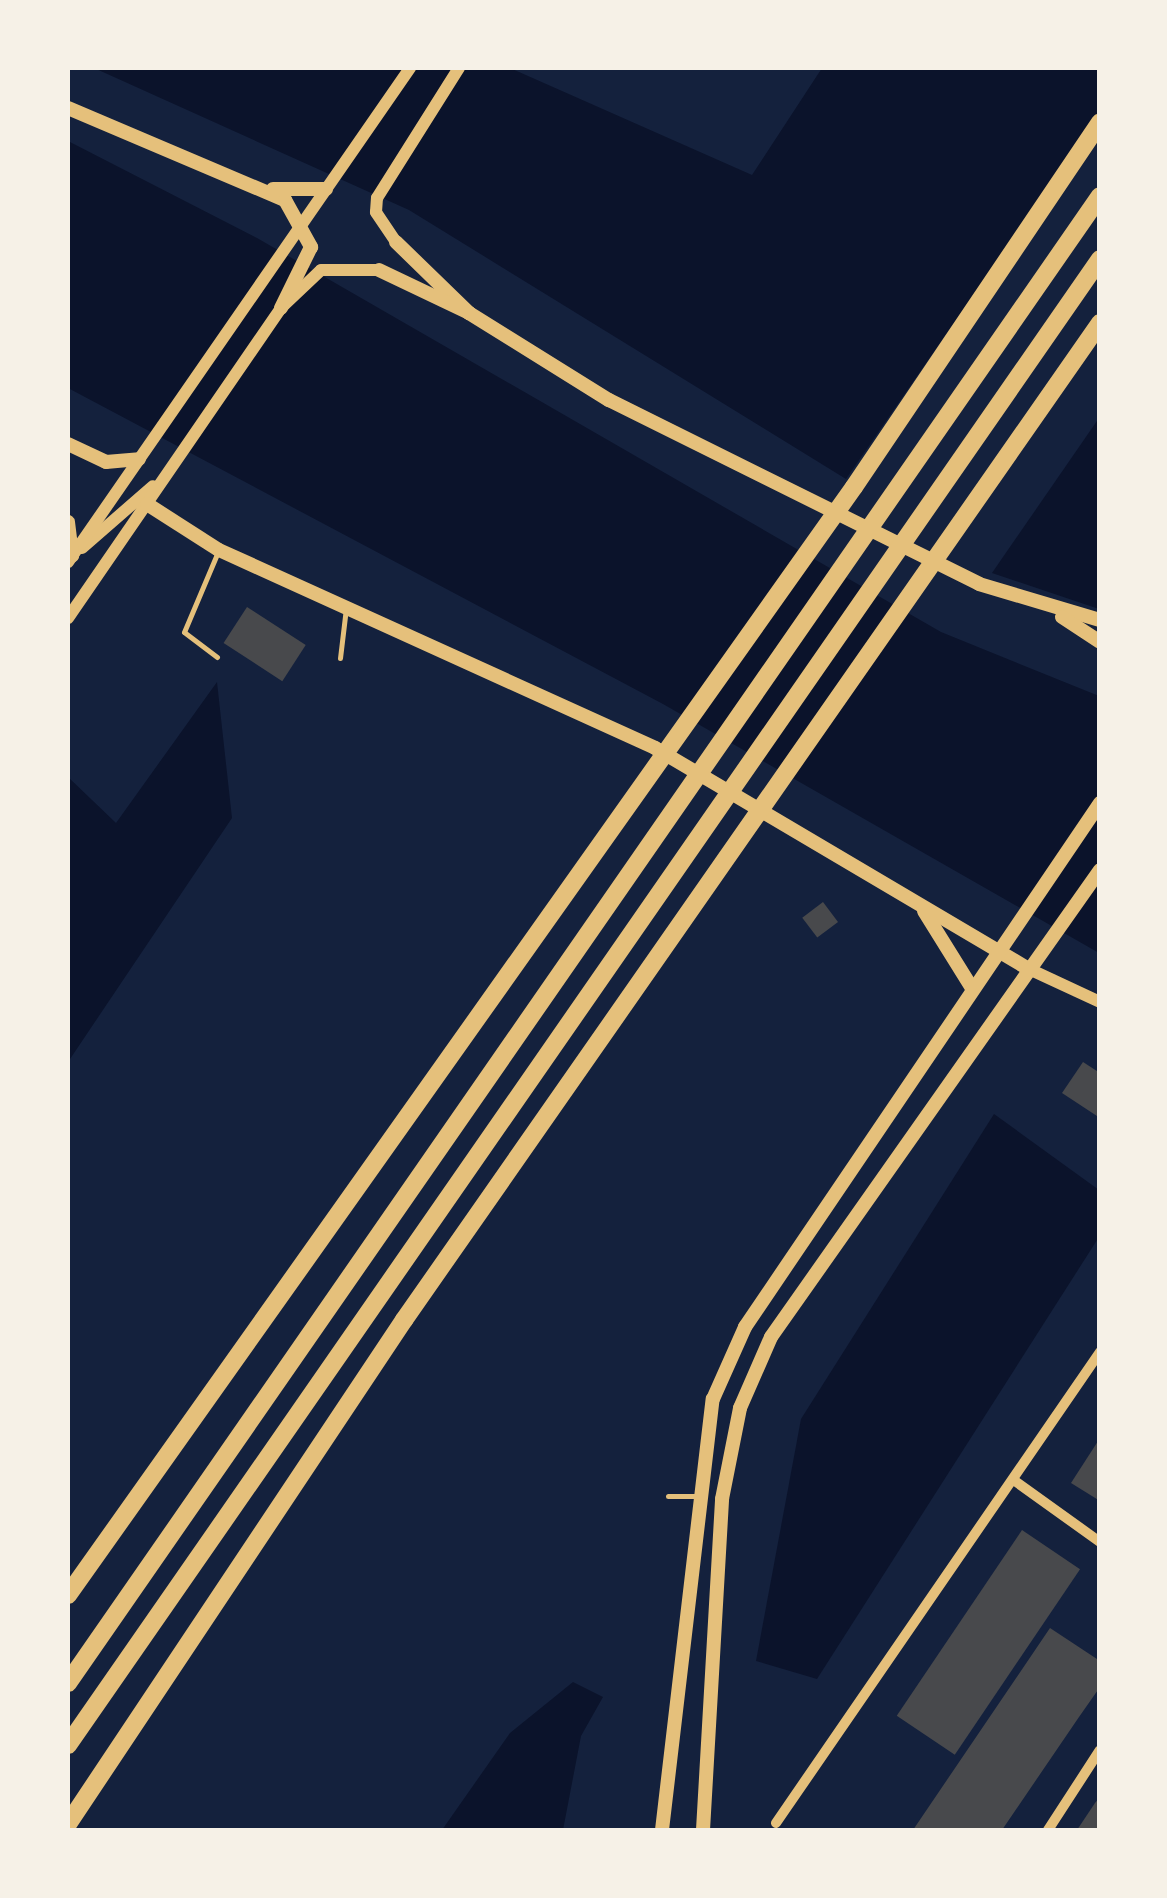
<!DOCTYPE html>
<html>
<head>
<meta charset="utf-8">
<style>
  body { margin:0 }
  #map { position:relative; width:1167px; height:1898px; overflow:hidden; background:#14213d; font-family:Raleway,sans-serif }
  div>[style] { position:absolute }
  .water>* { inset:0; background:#0b132b }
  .building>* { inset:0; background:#48494c; transform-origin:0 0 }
  .service>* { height:5px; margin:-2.5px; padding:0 2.5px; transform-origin:2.5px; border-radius:2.5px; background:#e5c07b }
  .minor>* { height:10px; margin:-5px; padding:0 5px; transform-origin:5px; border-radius:5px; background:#e5c07b }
  .tertiary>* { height:12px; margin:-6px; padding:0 6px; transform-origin:6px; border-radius:6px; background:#e5c07b }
  .secondary>* { height:14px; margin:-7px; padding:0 7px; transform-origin:7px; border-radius:7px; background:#e5c07b }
  .motorway>* { height:18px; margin:-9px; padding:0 9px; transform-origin:9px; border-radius:9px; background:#e5c07b }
  span { translate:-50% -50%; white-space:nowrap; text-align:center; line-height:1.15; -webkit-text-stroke:9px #f6f1e7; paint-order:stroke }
  .frame { position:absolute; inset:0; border:70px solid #f6f1e7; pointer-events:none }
</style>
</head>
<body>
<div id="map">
  <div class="water">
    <div style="clip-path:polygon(94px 68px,510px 68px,752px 175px,822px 68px,1099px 68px,1100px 111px,846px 479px,409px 210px)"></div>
    <div style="clip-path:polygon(68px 141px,257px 238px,941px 632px,1099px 696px,1099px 953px,663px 704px,68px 388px)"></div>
    <div style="clip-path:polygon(1099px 418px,1099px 609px,992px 573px)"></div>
    <div style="clip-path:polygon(217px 682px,232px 818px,68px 1062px,68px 777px,116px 823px)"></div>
    <div style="clip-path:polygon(994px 1114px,1099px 1190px,1099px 1237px,817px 1679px,756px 1661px,801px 1419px)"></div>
    <div style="clip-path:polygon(573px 1682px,603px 1697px,581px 1736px,563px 1830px,442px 1830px,510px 1733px)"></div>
  </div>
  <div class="building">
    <div style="left:247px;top:607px;width:70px;height:43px;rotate:33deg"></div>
    <div style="left:823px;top:902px;width:25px;height:26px;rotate:53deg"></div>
    <div style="clip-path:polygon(1083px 1062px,1100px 1073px,1100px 1118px,1062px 1093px)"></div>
    <div style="clip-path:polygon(1100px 1438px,1100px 1501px,1071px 1483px)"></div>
    <div style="left:1022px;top:1530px;width:70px;height:224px;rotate:34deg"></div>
    <div style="clip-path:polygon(1050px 1628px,1100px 1661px,1100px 1687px,1079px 1717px,1002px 1830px,913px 1830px)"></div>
    <div style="clip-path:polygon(1100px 1797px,1100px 1830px,1077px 1830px,1095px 1803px)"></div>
  </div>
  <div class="service">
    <div style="left:217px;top:657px;width:41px;rotate:-142.9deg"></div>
    <div style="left:184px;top:632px;width:85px;rotate:-67.1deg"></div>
    <div style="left:340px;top:658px;width:50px;rotate:-83.2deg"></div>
    <div style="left:668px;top:1496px;width:30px"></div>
  </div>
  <div class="minor">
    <div style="left:1015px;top:1481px;width:105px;rotate:35.7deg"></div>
    <div style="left:776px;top:1823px;width:572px;rotate:-55.48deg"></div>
    <div style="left:1048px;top:1830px;width:95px;rotate:-57deg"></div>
  </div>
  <div class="tertiary">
    <div style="left:396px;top:242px;width:36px;rotate:-124deg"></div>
    <div style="left:376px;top:212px;width:14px;rotate:-86deg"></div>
    <div style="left:377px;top:198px;width:154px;rotate:-57.8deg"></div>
    <div style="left:82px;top:548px;width:94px;rotate:-41.1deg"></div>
    <div style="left:68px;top:562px;width:601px;rotate:-55.3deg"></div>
    <div style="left:68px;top:618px;width:376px;rotate:-55.5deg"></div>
    <div style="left:281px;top:308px;width:55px;rotate:-43.5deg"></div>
    <div style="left:321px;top:270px;width:58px"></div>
    <div style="left:1029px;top:969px;width:78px;rotate:24.9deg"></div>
  </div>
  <div class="secondary">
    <div style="left:68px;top:108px;width:236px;rotate:23deg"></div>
    <div style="left:285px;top:200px;width:54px;rotate:61deg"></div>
    <div style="left:311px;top:247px;width:68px;rotate:116.2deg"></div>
    <div style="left:273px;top:189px;width:53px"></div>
    <div style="left:396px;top:242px;width:102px;rotate:44.2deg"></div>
    <div style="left:469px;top:313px;width:165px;rotate:31.9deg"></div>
    <div style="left:609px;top:400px;width:413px;rotate:26.4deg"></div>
    <div style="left:979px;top:584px;width:126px;rotate:16.6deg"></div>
    <div style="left:379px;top:270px;width:100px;rotate:25.5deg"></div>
    <div style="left:68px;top:444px;width:42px;rotate:25.3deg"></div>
    <div style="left:106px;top:462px;width:33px;rotate:-5deg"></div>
    <div style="left:147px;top:504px;width:85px;rotate:32.6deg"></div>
    <div style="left:219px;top:550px;width:479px;rotate:24.4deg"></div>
    <div style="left:655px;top:748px;width:434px;rotate:30.6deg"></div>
    <div style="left:68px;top:522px;width:34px;rotate:83deg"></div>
    <div style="left:1062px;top:617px;width:45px;rotate:33.3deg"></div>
    <div style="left:924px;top:911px;width:91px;rotate:58.1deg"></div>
    <div style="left:662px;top:1830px;width:434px;rotate:-83.3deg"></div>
    <div style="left:713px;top:1399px;width:79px;rotate:-66deg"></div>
    <div style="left:745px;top:1327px;width:633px;rotate:-55.88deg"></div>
    <div style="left:703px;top:1830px;width:332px;rotate:-86.7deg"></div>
    <div style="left:722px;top:1499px;width:93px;rotate:-78.8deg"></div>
    <div style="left:740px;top:1408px;width:77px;rotate:-66.4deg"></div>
    <div style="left:771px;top:1337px;width:571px;rotate:-54.84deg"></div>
  </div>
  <div class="motorway">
    <div style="left:68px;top:1595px;width:1358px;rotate:-54.65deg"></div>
    <div style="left:854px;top:487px;width:440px;rotate:-56deg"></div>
    <div style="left:68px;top:1683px;width:1810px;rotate:-55.24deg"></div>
    <div style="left:68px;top:1745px;width:1809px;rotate:-55.22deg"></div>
    <div style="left:68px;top:1824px;width:606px;rotate:-56.31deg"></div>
    <div style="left:404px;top:1320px;width:1216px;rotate:-55.08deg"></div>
  </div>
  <div class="frame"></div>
</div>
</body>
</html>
